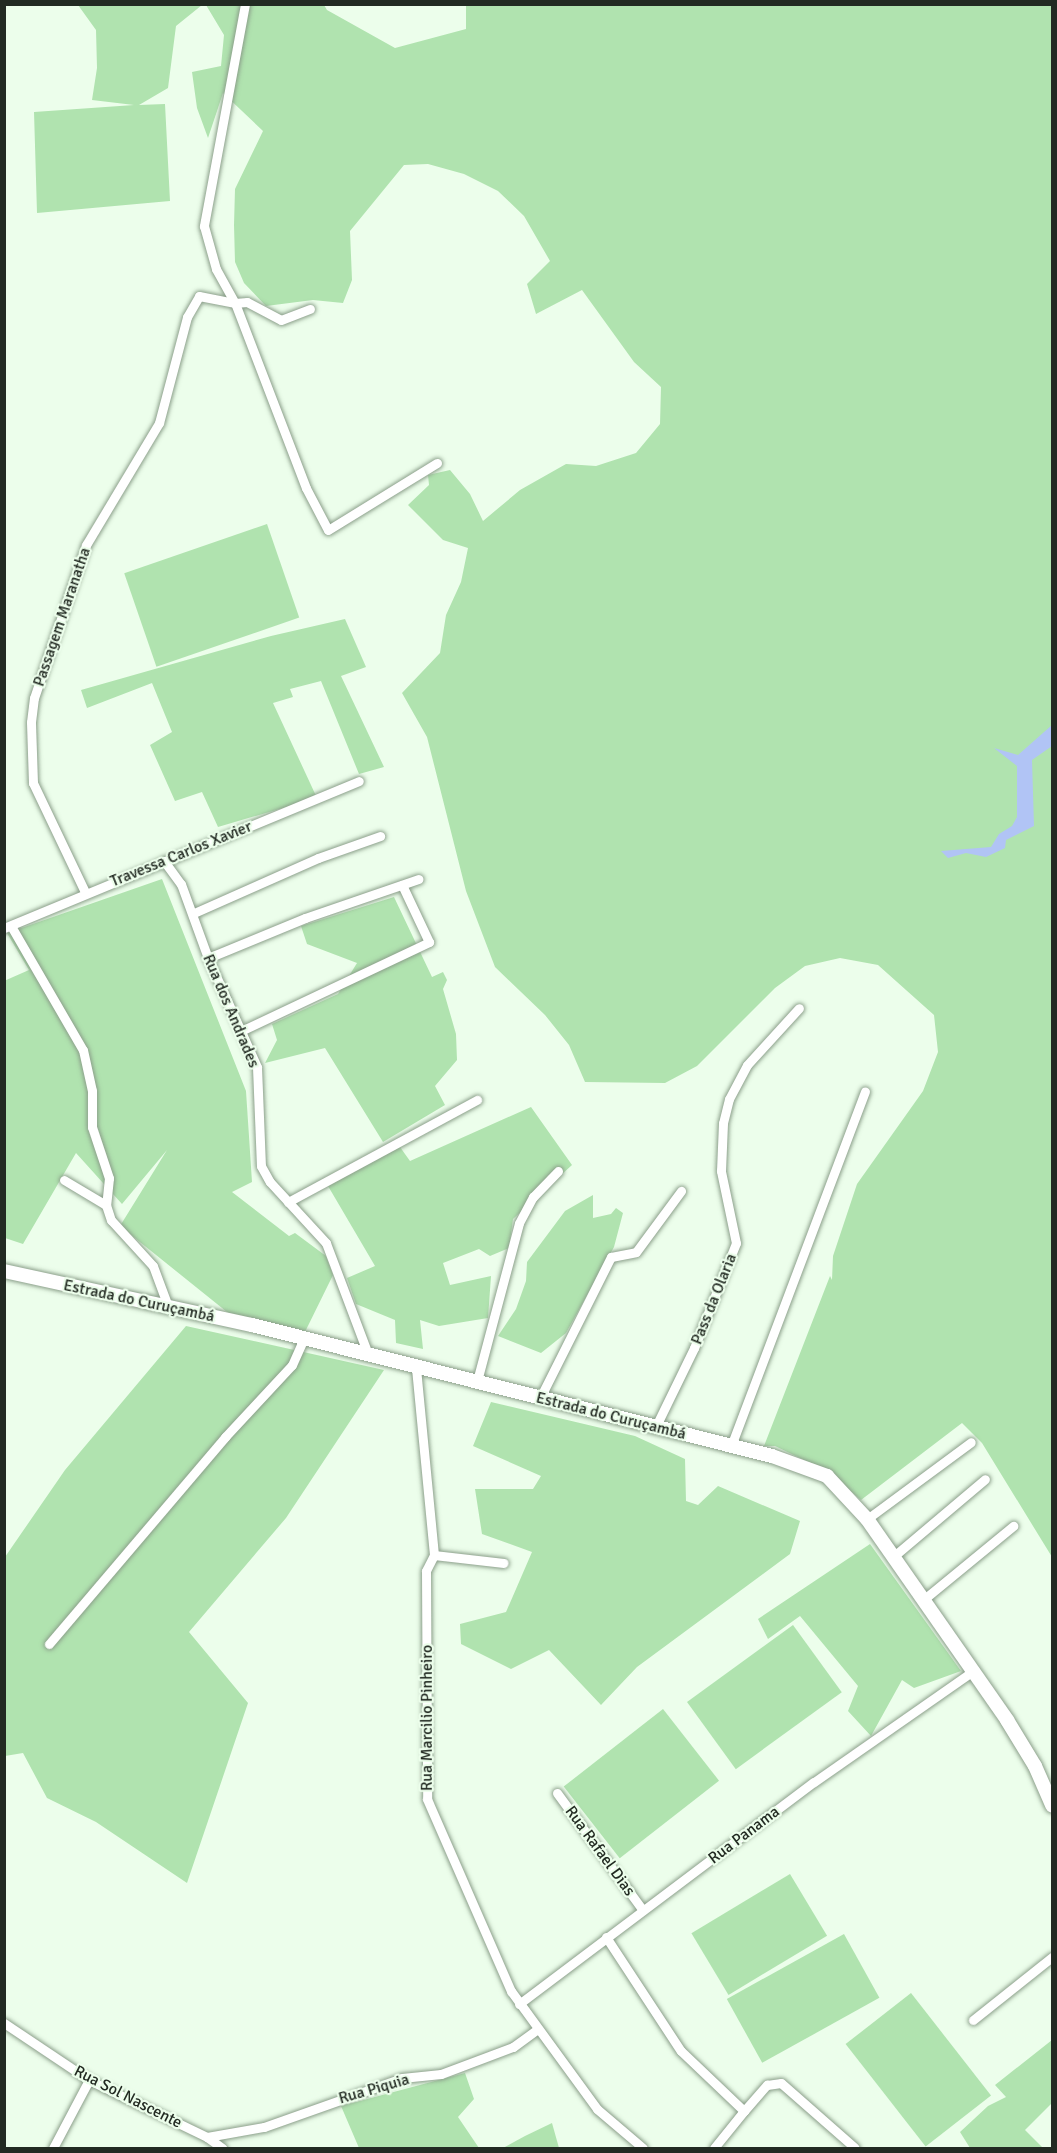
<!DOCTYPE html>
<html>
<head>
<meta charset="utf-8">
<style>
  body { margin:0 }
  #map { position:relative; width:1057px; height:2153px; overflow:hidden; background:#ecfeeb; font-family:Signika,sans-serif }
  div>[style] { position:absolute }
  .green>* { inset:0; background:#b0e3af; transform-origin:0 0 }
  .water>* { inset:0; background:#b1c4f5 }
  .roads { filter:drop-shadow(0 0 2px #8b9f8a) drop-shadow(0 0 2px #8b9f8a) }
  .street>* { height:9px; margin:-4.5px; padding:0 4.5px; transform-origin:4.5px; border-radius:4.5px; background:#fff }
  .secondary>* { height:14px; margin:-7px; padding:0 7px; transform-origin:7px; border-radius:7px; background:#fff }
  span { translate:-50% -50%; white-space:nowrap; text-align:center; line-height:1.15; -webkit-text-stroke:4.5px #ecfeeb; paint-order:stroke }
  .street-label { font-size:16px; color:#222a22 }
  .frame { position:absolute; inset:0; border:6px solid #222a22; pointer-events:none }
</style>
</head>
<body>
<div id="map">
  <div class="green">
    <div style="clip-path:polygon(78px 5px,202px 5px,176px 26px,168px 88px,139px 105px,165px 104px,170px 201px,37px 213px,34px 112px,134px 105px,92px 100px,97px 68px,96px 30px)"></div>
    <div style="clip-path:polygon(206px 5px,324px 5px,327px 10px,395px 48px,466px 29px,466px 5px,1052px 5px,1052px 1557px,982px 1443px,962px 1423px,861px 1500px,829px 1472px,775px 1446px,764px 1446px,830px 1276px,832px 1280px,833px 1256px,857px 1184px,923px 1091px,938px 1052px,934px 1015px,878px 965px,840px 958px,805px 966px,775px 988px,697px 1066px,665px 1083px,585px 1082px,569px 1045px,545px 1015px,495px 967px,466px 891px,427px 737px,402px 693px,440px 653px,446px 615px,461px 582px,468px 548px,443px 540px,408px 505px,429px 485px,428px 475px,450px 470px,470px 494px,483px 521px,520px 490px,566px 464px,596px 466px,636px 453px,660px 424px,661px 387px,634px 362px,582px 290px,536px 314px,527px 284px,550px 261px,524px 216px,498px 191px,464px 174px,428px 164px,404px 165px,350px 231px,352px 280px,343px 303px,313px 300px,266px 306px,244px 283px,235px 262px,234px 225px,235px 189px,263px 131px,223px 93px,208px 138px,197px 108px,192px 72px,221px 66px,224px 35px)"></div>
    <div style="left:267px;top:524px;width:99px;height:151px;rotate:71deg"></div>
    <div style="clip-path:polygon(345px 619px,366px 667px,341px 676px,384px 767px,359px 774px,321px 681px,290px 689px,293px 697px,273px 703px,317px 798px,218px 827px,202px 792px,175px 801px,150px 745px,172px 732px,152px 683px,87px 708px,81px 690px,271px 636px)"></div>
    <div style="clip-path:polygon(162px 879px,246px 1091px,252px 1182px,232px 1192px,289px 1236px,295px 1233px,326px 1256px,333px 1275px,303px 1336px,232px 1316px,120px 1226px,167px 1150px,122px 1204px,76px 1153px,23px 1244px,5px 1238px,4px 981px,29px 970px,7px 933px)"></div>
    <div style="clip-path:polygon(394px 897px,432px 977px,443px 972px,447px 980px,443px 989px,456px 1034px,457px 1060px,435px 1086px,445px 1105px,383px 1142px,325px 1048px,265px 1063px,277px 1040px,272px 1024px,338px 994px,357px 963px,307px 944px,301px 926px)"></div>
    <div style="clip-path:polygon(531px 1107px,572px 1165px,513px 1219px,509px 1248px,490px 1256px,479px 1249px,443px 1263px,450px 1285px,491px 1276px,488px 1318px,439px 1326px,420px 1320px,423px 1349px,396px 1343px,395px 1320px,356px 1304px,347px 1278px,375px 1266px,328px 1186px,400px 1147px,410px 1161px)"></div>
    <div style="clip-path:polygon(593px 1195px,593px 1218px,611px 1214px,616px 1208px,623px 1213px,614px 1247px,566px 1333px,541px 1353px,498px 1336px,516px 1309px,526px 1281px,527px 1262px,565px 1211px)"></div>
    <div style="clip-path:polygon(186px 1326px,384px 1370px,286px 1518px,189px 1632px,248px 1703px,187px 1883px,96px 1822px,47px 1798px,23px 1753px,5px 1756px,5px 1557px,65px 1470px)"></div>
    <div style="clip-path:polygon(491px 1402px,635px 1436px,685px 1459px,686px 1501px,698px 1505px,718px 1486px,800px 1521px,790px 1554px,637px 1667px,601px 1705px,549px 1650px,511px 1669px,461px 1644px,460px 1624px,506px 1612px,532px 1552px,482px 1534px,475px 1489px,533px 1489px,541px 1476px,473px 1446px)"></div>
    <div style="clip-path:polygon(870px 1544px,961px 1671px,914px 1688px,902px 1680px,871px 1736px,848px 1711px,858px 1686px,800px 1616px,768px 1639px,758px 1619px)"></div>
    <div style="left:793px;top:1625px;width:83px;height:131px;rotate:54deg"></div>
    <div style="left:663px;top:1709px;width:91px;height:126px;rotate:52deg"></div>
    <div style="left:790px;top:1874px;width:72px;height:115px;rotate:59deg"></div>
    <div style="left:844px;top:1934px;width:73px;height:134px;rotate:61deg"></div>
    <div style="left:911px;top:1993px;width:130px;height:83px;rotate:52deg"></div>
    <div style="clip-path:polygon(1052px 2040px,1052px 2103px,1025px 2130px,1043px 2148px,970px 2148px,960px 2132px,988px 2106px,1006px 2097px,995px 2085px)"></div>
    <div style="clip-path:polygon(465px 2073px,474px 2099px,458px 2117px,479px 2148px,359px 2148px,341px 2106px)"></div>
    <div style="clip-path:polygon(552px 2123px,559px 2148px,503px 2148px,525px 2136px)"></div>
  </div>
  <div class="water">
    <div style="clip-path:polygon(1052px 725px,1052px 746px,1032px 760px,1034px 826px,1006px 840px,1005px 848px,986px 857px,966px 853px,948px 858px,941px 851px,991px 847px,999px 834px,1012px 826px,1017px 817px,1017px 766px,994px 748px,1018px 755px)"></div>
  </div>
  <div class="roads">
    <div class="street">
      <div style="left:245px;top:4px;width:226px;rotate:100.5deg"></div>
      <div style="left:204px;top:226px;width:45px;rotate:74.4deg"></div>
      <div style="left:216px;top:269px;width:39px;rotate:61deg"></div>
      <div style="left:235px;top:303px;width:12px;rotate:-5deg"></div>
      <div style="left:247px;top:302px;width:38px;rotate:28deg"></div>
      <div style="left:281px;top:320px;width:31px;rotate:-21deg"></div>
      <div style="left:164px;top:861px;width:29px;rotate:54deg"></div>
      <div style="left:181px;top:884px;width:79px;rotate:70deg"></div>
      <div style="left:208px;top:958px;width:120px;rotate:65.8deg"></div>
      <div style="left:257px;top:1067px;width:99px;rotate:87.7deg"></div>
      <div style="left:261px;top:1166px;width:18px;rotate:61deg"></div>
      <div style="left:270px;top:1182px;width:83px;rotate:47.4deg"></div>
      <div style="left:326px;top:1243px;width:119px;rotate:69.3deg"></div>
      <div style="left:85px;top:892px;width:121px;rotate:-115.5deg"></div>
      <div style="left:33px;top:783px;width:61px;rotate:-91.9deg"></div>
      <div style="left:31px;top:722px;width:24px;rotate:-83deg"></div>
      <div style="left:34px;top:698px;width:162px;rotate:-71.2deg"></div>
      <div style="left:86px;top:545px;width:142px;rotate:-59.1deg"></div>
      <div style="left:159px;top:423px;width:110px;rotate:-75.2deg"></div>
      <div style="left:187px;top:317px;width:24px;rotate:-60deg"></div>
      <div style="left:199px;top:296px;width:37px;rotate:11deg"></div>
      <div style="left:235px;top:303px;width:198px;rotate:69deg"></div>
      <div style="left:306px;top:488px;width:47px;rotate:62.4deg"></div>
      <div style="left:328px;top:530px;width:128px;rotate:-31.6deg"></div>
      <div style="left:194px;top:913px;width:136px;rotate:-23.9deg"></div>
      <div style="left:318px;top:858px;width:66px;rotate:-19.5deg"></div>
      <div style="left:11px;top:926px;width:143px;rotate:59.9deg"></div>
      <div style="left:83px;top:1050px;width:42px;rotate:77.6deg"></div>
      <div style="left:92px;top:1091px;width:36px;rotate:90deg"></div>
      <div style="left:92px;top:1127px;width:54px;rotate:71.6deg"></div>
      <div style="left:109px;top:1178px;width:27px;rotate:96deg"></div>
      <div style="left:106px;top:1205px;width:16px;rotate:72deg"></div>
      <div style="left:111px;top:1220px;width:62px;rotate:47.6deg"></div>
      <div style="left:153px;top:1266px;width:46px;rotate:69.6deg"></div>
      <div style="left:4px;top:928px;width:384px;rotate:-22.5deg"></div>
      <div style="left:208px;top:958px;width:105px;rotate:-22.4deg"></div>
      <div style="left:305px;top:918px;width:120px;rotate:-19deg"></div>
      <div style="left:243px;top:1030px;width:206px;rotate:-25.3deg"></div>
      <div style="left:429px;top:942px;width:63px;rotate:-115.3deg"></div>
      <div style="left:64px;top:1180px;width:49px;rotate:30.8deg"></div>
      <div style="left:288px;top:1202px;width:215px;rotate:-28.4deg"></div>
      <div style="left:416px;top:1368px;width:188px;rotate:84.5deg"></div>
      <div style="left:434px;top:1555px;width:18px;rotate:117deg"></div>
      <div style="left:426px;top:1571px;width:228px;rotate:89.7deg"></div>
      <div style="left:427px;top:1799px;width:210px;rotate:66.4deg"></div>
      <div style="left:511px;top:1991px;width:146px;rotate:53.9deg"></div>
      <div style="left:597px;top:2109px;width:60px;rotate:40.3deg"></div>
      <div style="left:477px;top:1381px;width:163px;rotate:-75.1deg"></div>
      <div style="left:519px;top:1223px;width:30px;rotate:-62deg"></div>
      <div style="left:533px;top:1197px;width:36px;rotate:-46deg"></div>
      <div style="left:540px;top:1398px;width:158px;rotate:-63.3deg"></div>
      <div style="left:611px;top:1257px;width:25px;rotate:-11deg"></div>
      <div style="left:636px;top:1252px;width:76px;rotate:-53.6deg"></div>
      <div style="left:655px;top:1428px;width:89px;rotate:-64deg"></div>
      <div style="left:694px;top:1348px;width:113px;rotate:-68.2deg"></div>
      <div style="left:736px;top:1243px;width:74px;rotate:-101.8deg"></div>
      <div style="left:721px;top:1171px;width:48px;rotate:-87.6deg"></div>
      <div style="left:723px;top:1123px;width:25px;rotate:-76deg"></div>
      <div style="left:729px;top:1099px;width:38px;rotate:-62deg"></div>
      <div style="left:747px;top:1065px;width:77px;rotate:-47.6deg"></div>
      <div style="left:731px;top:1446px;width:379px;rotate:-69.3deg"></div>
      <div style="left:867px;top:1519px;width:129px;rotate:-36.5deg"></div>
      <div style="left:434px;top:1555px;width:70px;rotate:6.5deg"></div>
      <div style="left:894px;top:1556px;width:119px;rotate:-40.2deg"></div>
      <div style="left:923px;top:1600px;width:117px;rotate:-39.4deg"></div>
      <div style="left:49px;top:1644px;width:272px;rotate:-49.6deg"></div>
      <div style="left:225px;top:1437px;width:98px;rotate:-47.1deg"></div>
      <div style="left:292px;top:1365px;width:27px;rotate:-66deg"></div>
      <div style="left:557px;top:1793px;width:144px;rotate:53.8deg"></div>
      <div style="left:606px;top:1937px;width:136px;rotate:56.7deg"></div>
      <div style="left:681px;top:2051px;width:87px;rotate:43.6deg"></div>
      <div style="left:744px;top:2111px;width:35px;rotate:-49deg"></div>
      <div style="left:767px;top:2085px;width:14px;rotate:-8deg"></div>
      <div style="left:781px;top:2083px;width:98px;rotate:41.3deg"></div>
      <div style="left:519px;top:2004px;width:369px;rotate:-37deg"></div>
      <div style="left:814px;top:1782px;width:194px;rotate:-34.9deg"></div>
      <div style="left:973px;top:2020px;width:101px;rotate:-38.6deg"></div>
      <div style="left:4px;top:2023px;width:102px;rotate:33.8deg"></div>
      <div style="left:89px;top:2080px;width:131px;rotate:25.8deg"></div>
      <div style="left:207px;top:2137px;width:19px;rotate:36deg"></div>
      <div style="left:207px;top:2137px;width:58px;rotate:-10deg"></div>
      <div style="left:264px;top:2127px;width:146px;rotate:-19.5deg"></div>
      <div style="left:402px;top:2078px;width:39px;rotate:-6deg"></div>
      <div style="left:441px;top:2074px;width:77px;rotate:-20.6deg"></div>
      <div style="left:513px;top:2047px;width:29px;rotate:-36deg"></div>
      <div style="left:53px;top:2148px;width:77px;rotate:-62.1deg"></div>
      <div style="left:714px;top:2148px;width:48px;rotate:-51deg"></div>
    </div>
    <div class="secondary">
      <div style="left:4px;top:1271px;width:254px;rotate:12.3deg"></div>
      <div style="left:252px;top:1325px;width:536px;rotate:14.14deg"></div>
      <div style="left:772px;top:1456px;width:59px;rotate:20deg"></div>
      <div style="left:827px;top:1476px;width:59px;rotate:47.1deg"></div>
      <div style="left:867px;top:1519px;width:245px;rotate:55.1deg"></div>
      <div style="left:1007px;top:1720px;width:54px;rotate:58.7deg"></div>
      <div style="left:1035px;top:1766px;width:43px;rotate:66.4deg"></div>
    </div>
  </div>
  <div class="street-label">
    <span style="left:62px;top:617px;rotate:-71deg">Passagem Maranatha</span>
    <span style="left:181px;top:854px;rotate:-22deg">Travessa Carlos Xavier</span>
    <span style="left:231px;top:1011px;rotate:67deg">Rua dos Andrades</span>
    <span style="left:714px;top:1299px;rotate:-68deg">Pass da Olaria</span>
    <span style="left:139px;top:1301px;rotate:12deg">Estrada do Curuçambá</span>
    <span style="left:611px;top:1416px;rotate:14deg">Estrada do Curuçambá</span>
    <span style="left:427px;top:1718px;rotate:-90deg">Rua Marcilio Pinheiro</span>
    <span style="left:744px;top:1835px;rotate:-37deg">Rua Panama</span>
    <span style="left:600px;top:1851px;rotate:54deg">Rua Rafael Dias</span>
    <span style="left:374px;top:2089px;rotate:-16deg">Rua Piquia</span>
    <span style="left:128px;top:2097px;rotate:27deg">Rua Sol Nascente</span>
  </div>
  <div class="frame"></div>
</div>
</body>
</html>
